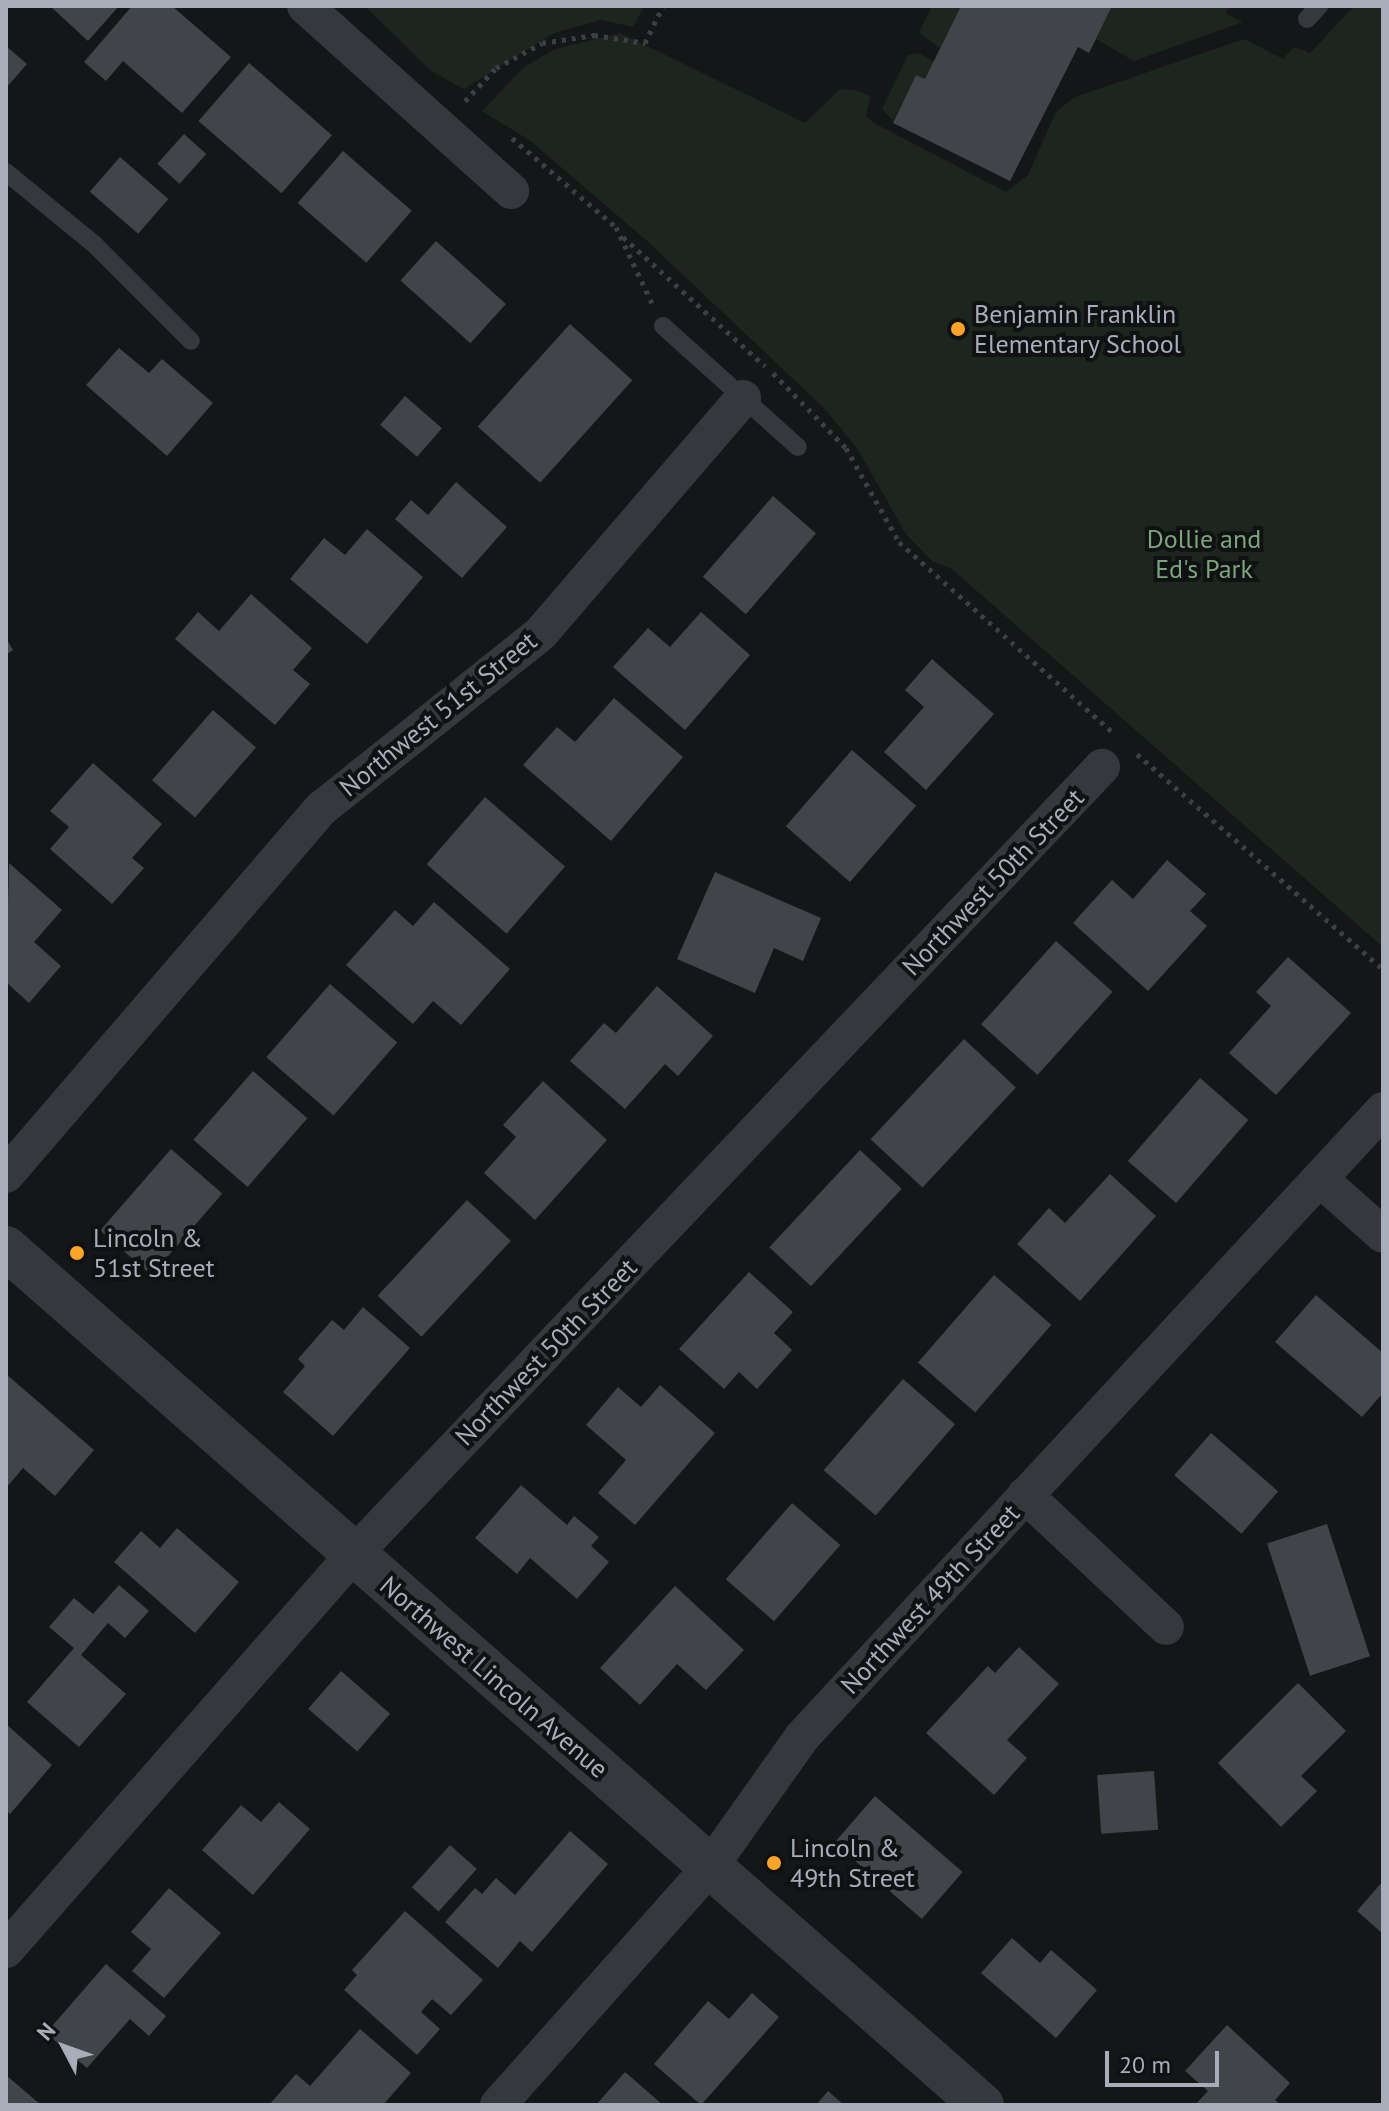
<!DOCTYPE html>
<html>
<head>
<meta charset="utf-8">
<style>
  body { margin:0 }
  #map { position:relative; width:1389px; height:2111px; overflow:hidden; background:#151618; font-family:"PT Sans",sans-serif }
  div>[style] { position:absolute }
  .green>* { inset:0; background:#1d261e }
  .building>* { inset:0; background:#414448; transform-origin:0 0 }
  .path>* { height:5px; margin-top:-2.5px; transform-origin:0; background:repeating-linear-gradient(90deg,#3c3f44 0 4px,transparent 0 10px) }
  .service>* { height:18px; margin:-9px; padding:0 9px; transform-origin:9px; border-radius:9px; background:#36383d }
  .minor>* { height:36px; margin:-18px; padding:0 18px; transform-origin:18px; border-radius:18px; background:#36383d }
  .tertiary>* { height:44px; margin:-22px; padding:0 22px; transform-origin:22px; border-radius:22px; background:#36383d }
  .dots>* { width:22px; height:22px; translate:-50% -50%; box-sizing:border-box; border:4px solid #101113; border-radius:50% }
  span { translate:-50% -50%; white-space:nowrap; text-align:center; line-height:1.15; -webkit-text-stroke:8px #101113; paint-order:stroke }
  .poi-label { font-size:26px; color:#a7aeb9 }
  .left { translate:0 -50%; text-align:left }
  .park-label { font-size:26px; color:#7da57c }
  .street-label { font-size:26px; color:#a7aeb9 }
  .frame { position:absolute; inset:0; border:8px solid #a7aeb9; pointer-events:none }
  .north { position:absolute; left:24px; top:2007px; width:80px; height:80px; -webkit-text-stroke:6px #101113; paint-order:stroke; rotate:311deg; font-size:22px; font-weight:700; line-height:32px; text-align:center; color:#a7aeb9 }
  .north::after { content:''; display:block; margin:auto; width:28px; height:36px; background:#a7aeb9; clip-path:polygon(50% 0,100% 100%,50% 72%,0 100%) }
  .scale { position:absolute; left:1105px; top:2051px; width:114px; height:36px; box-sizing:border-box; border:4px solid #a7aeb9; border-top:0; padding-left:10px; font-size:24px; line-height:28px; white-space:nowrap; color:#a7aeb9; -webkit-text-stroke:6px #101113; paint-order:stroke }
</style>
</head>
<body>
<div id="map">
  <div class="green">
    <div style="clip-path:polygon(365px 6px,644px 6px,633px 27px,601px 20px,554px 33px,464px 89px,431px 71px)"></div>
    <div style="clip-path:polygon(932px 6px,961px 6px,940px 48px,919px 33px)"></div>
    <div style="clip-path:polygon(1112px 6px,1230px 6px,1226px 14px,1243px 22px,1134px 61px,1096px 39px)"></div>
    <div style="clip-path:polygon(1354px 6px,1383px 6px,1383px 947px,952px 569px,932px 561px,906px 534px,857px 448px,824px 408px,646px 240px,532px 142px,482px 111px,524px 67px,555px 49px,620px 33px,805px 123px,840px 89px,859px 91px,870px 96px,866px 116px,874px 123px,1006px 192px,1028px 175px,1056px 112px,1075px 97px,1244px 39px,1283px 59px,1294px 47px,1310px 53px)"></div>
    <div style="clip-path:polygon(919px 53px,934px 62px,925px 79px,916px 75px,893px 121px,882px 109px,908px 55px)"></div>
  </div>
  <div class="building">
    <div style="clip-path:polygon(50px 6px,119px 6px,88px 41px)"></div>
    <div style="clip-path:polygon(132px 6px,172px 6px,231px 57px,182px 113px,123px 61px,106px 81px,84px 62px)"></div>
    <div style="clip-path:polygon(961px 6px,1112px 6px,1089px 53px,1078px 47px,1010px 181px,893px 123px,916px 75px,925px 79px)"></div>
    <div style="clip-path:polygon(6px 46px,27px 64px,6px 88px)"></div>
    <div style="left:249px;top:63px;width:110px;height:77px;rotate:41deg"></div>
    <div style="left:184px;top:134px;width:30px;height:40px;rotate:42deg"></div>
    <div style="left:343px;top:151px;width:91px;height:69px;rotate:41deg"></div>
    <div style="left:120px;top:157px;width:64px;height:46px;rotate:41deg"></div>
    <div style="left:436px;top:241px;width:94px;height:53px;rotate:42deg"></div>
    <div style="left:570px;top:324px;width:84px;height:138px;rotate:42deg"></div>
    <div style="clip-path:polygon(119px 348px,149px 373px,162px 359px,213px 403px,167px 456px,86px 385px)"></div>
    <div style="left:405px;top:396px;width:49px;height:38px;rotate:41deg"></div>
    <div style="clip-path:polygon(456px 482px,507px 527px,462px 578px,395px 519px,411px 500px,428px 515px)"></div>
    <div style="left:773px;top:496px;width:57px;height:107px;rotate:41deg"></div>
    <div style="clip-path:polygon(367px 529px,423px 577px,367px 644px,290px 579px,324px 538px,345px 555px)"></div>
    <div style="clip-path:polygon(251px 594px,312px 648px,293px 670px,310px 684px,275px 725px,175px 639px,198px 612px,219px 631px)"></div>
    <div style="clip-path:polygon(701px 612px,750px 655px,685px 730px,613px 667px,648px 628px,670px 647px)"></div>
    <div style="clip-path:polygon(6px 638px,13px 650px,6px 655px)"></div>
    <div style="clip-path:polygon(932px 659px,994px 714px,926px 790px,884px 752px,924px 707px,905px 690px)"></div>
    <div style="clip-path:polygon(614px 698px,683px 757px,611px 841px,523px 765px,557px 727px,575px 742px)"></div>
    <div style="left:213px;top:710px;width:57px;height:93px;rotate:41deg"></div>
    <div style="left:852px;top:750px;width:85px;height:101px;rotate:41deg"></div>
    <div style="clip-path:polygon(93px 763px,162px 824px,132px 858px,144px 868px,112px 904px,50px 849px,69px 827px,50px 811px)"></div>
    <div style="left:485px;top:797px;width:106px;height:89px;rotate:41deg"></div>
    <div style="clip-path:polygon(1167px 860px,1206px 894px,1190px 911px,1207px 926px,1148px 991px,1073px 923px,1112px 880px,1133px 899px)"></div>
    <div style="clip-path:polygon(9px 863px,62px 910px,34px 942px,61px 966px,29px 1003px,6px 982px)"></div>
    <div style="clip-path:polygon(715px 872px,821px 918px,803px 961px,774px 948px,755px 993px,677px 959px)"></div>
    <div style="clip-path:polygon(434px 902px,510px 969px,461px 1025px,433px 1001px,413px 1024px,346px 965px,395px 910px,413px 926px)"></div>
    <div style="left:1056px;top:941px;width:76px;height:112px;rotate:42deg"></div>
    <div style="clip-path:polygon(1288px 957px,1351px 1013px,1276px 1095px,1229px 1053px,1271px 1006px,1256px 992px)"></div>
    <div style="left:330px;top:984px;width:89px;height:97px;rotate:41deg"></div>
    <div style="clip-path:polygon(657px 986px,713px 1036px,678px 1076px,665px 1064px,625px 1109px,570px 1061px,604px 1023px,616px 1033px)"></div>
    <div style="left:964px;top:1039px;width:71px;height:137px;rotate:43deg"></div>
    <div style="left:253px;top:1071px;width:72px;height:91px;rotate:41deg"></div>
    <div style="left:1200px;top:1078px;width:64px;height:110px;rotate:41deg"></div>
    <div style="clip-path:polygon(543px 1081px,607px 1140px,535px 1220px,484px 1173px,516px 1137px,503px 1125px)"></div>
    <div style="left:171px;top:1149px;width:68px;height:108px;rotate:41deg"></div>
    <div style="left:860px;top:1150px;width:57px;height:133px;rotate:43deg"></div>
    <div style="clip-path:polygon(1110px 1174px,1156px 1216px,1080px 1301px,1017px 1244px,1049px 1208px,1065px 1223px)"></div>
    <div style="left:467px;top:1200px;width:60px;height:131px;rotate:43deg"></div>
    <div style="clip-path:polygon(749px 1272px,793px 1312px,774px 1333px,792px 1350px,757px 1389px,739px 1372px,724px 1389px,679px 1349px)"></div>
    <div style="left:994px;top:1275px;width:76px;height:116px;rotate:41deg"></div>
    <div style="clip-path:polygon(1316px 1295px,1383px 1353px,1383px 1393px,1362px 1417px,1275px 1342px)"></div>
    <div style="clip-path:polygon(363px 1307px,410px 1348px,333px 1436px,283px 1392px,305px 1366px,298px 1359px,332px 1320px,344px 1330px)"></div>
    <div style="clip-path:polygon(6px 1374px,94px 1450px,55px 1496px,23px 1468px,6px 1488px)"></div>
    <div style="left:903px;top:1379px;width:69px;height:121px;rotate:41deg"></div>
    <div style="clip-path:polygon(660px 1385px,715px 1433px,635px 1525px,598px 1493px,626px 1460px,586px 1425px,618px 1387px,641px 1407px)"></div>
    <div style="left:1211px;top:1433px;width:89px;height:56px;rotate:41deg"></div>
    <div style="clip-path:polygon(521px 1485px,567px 1525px,574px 1516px,599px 1537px,591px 1546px,609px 1562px,577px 1599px,530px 1558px,517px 1574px,475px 1538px)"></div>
    <div style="left:792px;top:1503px;width:64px;height:101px;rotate:41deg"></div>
    <div style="left:1327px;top:1524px;width:139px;height:63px;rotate:72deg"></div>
    <div style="clip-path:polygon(177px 1528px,239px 1582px,195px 1633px,114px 1562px,141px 1531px,160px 1548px)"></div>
    <div style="clip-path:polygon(119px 1585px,149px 1611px,125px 1638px,108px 1623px,81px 1655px,126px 1694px,79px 1747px,27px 1702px,74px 1648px,49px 1627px,74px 1598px,93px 1614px)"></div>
    <div style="clip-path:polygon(675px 1586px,744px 1650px,706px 1690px,677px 1664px,640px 1705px,600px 1668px)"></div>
    <div style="clip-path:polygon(1019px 1647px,1059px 1684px,1007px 1740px,1027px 1758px,994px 1795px,926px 1733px,988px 1666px,995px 1673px)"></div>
    <div style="left:341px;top:1671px;width:65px;height:50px;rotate:41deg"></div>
    <div style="clip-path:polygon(1298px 1683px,1346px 1731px,1301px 1776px,1317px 1791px,1281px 1827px,1218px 1763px)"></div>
    <div style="clip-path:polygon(6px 1724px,52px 1765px,10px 1814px,6px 1810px)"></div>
    <div style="left:1154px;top:1771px;width:59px;height:57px;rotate:86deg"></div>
    <div style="left:875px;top:1796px;width:116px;height:62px;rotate:41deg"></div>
    <div style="clip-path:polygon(279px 1802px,310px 1829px,253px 1895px,202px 1850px,241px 1805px,261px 1822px)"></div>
    <div style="clip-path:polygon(570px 1831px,608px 1864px,532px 1952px,520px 1941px,498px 1968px,445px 1922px,475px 1888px,482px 1894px,496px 1878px,515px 1895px)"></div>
    <div style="left:450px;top:1845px;width:36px;height:57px;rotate:42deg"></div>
    <div style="clip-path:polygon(1383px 1881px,1383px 1934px,1357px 1911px)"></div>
    <div style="clip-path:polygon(169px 1888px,221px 1933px,164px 1998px,132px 1971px,151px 1949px,131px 1932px)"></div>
    <div style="clip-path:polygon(405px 1911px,483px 1980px,451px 2015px,432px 1999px,421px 2012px,440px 2029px,417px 2055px,344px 1990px,357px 1975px,352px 1970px)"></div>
    <div style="clip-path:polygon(1012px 1938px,1040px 1963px,1051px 1950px,1097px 1990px,1056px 2038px,981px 1973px)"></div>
    <div style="clip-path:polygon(106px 1964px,166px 2016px,149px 2036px,130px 2019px,87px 2068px,46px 2033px)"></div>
    <div style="clip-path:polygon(752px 1993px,779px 2017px,701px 2105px,654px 2064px,708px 2001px,729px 2019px)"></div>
    <div style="clip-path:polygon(1227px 2025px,1290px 2083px,1275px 2100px,1281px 2105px,1195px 2105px,1208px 2091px,1185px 2071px)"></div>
    <div style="clip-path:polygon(360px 2029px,411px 2073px,383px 2105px,269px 2105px,296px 2074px,310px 2086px)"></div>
    <div style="clip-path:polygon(625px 2072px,663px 2105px,596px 2105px)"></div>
    <div style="clip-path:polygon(6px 2075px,41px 2105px,6px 2105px)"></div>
    <div style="clip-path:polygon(828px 2091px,844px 2105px,816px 2105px)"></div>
  </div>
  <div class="path">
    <div style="left:465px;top:101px;width:45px;rotate:-46.8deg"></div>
    <div style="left:496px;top:68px;width:52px;rotate:-28.5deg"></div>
    <div style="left:542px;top:43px;width:53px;rotate:-8.7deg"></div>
    <div style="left:594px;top:35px;width:52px;rotate:8.9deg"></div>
    <div style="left:645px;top:43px;width:41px;rotate:-64.1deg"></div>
    <div style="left:512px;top:138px;width:137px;rotate:40.6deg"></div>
    <div style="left:616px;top:227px;width:84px;rotate:64.7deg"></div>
    <div style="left:623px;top:237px;width:192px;rotate:42.3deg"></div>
    <div style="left:773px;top:373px;width:105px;rotate:45.8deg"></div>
    <div style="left:846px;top:448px;width:108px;rotate:60.6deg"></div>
    <div style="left:899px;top:542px;width:284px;rotate:41.7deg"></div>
    <div style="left:1137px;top:754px;width:327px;rotate:41.2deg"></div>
  </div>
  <div class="service">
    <div style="left:1307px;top:19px;width:18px;rotate:-47deg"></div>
    <div style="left:6px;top:172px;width:114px;rotate:39.3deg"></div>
    <div style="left:94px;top:244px;width:137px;rotate:45deg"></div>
    <div style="left:663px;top:326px;width:181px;rotate:41.9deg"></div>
  </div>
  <div class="minor">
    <div style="left:305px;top:6px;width:277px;rotate:41.9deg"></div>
    <div style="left:6px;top:1175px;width:484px;rotate:-49.3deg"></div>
    <div style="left:322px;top:808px;width:280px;rotate:-38.6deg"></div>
    <div style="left:541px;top:633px;width:310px;rotate:-49.3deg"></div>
    <div style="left:1320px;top:1179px;width:84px;rotate:41.6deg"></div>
    <div style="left:1025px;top:1495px;width:193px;rotate:43.1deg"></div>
    <div style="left:6px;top:1950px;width:527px;rotate:-48.69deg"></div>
    <div style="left:354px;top:1554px;width:1086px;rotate:-46.46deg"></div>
    <div style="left:498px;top:2105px;width:319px;rotate:-48.3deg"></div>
    <div style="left:710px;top:1867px;width:159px;rotate:-54.7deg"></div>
    <div style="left:802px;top:1737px;width:855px;rotate:-47.18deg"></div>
  </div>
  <div class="tertiary">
    <div style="left:6px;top:1248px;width:1299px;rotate:41.29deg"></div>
  </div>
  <div class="dots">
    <div style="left:958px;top:329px;background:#fda428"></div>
    <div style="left:77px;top:1253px;background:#fda428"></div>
    <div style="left:774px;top:1863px;background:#fda428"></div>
  </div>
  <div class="poi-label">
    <span class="left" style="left:974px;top:329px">Benjamin Franklin<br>Elementary School</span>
    <span class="left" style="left:93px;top:1253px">Lincoln &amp;<br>51st Street</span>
    <span class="left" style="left:790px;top:1863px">Lincoln &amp;<br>49th Street</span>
  </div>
  <div class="park-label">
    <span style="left:1204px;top:554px">Dollie and<br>Ed's Park</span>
  </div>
  <div class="street-label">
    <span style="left:438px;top:714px;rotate:-39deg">Northwest 51st Street</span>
    <span style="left:993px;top:882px;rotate:-46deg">Northwest 50th Street</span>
    <span style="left:546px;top:1352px;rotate:-46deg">Northwest 50th Street</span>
    <span style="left:930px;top:1599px;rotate:-47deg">Northwest 49th Street</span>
    <span style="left:494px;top:1677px;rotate:41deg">Northwest Lincoln Avenue</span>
  </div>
  <div class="frame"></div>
  <div class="north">N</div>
  <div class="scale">20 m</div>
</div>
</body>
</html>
